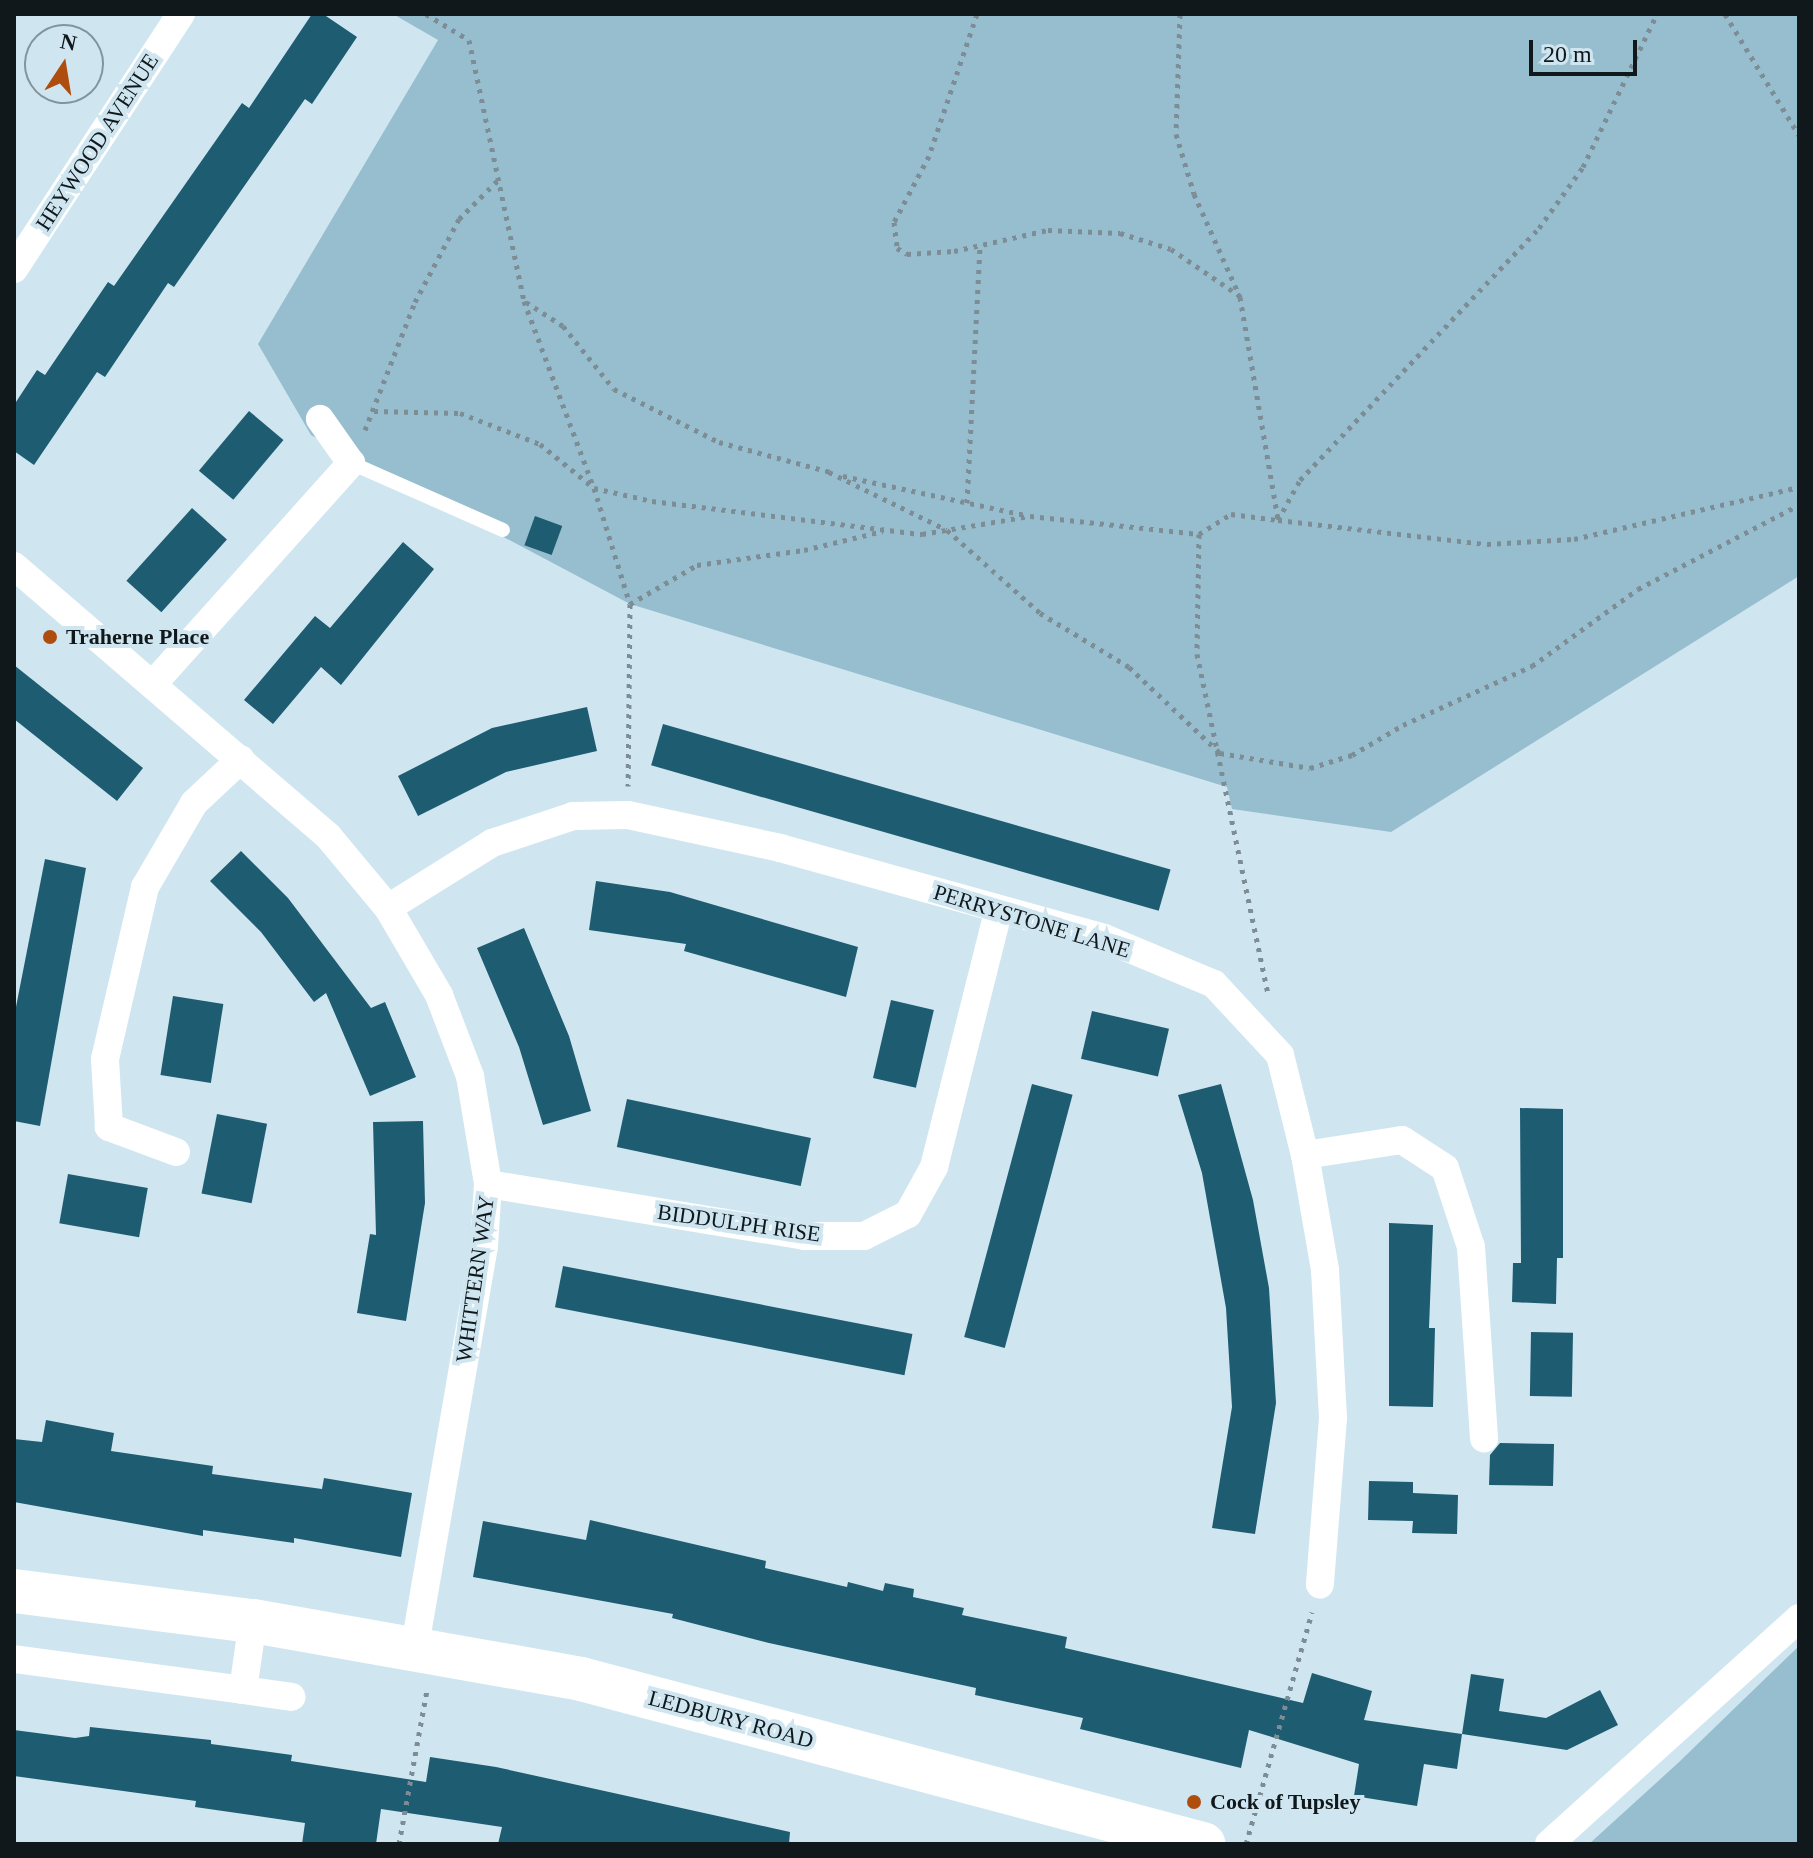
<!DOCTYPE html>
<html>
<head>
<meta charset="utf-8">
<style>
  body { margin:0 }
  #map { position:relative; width:1813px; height:1858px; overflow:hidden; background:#cfe6f0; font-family:"Times New Roman",serif }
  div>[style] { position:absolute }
  .green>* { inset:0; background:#97becf }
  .building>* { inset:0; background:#1e5c72; transform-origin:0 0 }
  .path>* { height:5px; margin-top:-2.5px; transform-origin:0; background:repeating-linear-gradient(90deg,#7d8d95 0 4px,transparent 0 10px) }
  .lane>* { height:14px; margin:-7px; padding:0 7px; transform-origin:7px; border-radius:7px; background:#fff }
  .street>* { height:28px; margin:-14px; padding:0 14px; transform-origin:14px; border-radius:14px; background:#fff }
  .highway>* { height:44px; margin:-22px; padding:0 22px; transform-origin:22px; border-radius:22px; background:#fff }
  .dots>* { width:22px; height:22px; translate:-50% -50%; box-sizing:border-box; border:4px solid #cfe6f0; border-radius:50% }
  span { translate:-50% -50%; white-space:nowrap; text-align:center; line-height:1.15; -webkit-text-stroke:8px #cfe6f0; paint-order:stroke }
  .street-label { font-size:22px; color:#10181c }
  .poi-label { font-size:22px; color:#10181c; font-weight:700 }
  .left { translate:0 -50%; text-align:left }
  .frame { position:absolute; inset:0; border:16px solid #10181c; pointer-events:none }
  .north { position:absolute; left:24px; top:24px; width:80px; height:80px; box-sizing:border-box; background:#cfe6f0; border:2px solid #83949b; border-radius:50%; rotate:12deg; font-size:22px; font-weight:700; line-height:32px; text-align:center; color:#10181c }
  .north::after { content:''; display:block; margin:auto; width:28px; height:36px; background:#af4d0f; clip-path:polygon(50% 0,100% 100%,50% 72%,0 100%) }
  .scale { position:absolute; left:1529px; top:40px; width:108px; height:36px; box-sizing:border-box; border:4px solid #10181c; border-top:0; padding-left:10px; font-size:24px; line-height:28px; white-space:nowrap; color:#10181c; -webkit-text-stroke:6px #cfe6f0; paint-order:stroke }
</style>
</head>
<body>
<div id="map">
  <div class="green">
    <div style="clip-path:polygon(393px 14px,1799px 14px,1799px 576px,1391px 832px,1232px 809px,1227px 787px,630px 604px,311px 435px,258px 344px,438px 40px)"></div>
    <div style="clip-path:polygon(1799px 1646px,1799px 1844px,1589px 1844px,1678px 1763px)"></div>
  </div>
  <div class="building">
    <div style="clip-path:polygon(312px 14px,323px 14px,357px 37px,312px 104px,305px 99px,174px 287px,168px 283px,105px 377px,97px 372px,34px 465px,14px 451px,14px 405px,37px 370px,45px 375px,108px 282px,114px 286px,242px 103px,249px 108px)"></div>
    <div style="left:249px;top:411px;width:45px;height:78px;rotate:40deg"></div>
    <div style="left:192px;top:508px;width:47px;height:98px;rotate:42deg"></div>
    <div style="left:535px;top:516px;width:29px;height:31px;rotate:20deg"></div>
    <div style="clip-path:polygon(403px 542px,434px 569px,341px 685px,321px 667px,273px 724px,244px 700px,315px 616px,330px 628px)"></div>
    <div style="clip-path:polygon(14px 665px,143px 768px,117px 801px,14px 719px)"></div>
    <div style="clip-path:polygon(587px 707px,597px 751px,506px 772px,418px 816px,398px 776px,492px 728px)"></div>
    <div style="left:663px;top:724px;width:528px;height:43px;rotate:16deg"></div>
    <div style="clip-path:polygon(241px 851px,288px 898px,371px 1008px,385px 1002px,416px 1077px,370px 1096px,326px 993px,314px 1002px,261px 932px,210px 881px)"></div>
    <div style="clip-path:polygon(45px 859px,86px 868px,40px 1126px,14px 1121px,14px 1017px)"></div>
    <div style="clip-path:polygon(596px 881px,670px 892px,858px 947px,846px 997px,684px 951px,686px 944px,589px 930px)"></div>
    <div style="clip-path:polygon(524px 928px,569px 1036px,591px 1111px,543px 1125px,519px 1047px,477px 948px)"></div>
    <div style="left:173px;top:996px;width:51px;height:80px;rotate:9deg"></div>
    <div style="left:891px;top:1000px;width:44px;height:80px;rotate:13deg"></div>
    <div style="left:1092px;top:1011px;width:79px;height:49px;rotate:13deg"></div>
    <div style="left:1032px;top:1084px;width:42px;height:262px;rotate:15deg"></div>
    <div style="clip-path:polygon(1221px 1084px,1253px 1200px,1269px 1288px,1276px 1403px,1255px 1534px,1212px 1528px,1232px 1407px,1226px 1308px,1202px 1173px,1178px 1095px)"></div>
    <div style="left:627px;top:1099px;width:188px;height:49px;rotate:12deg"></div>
    <div style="clip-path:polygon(1520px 1108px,1563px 1109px,1563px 1258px,1557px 1258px,1556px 1304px,1512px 1302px,1513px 1263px,1521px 1263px)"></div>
    <div style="left:217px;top:1114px;width:51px;height:81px;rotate:11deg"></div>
    <div style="clip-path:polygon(423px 1121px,425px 1203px,406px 1321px,357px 1313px,370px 1234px,376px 1235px,373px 1122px)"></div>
    <div style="left:68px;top:1174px;width:81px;height:50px;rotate:10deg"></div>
    <div style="clip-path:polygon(1389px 1223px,1433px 1225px,1429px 1328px,1435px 1328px,1433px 1407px,1389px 1406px)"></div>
    <div style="left:563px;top:1266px;width:356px;height:42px;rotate:11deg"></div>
    <div style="left:1531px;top:1332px;width:42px;height:64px;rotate:1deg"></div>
    <div style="clip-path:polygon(46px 1420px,114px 1433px,111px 1451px,213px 1466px,212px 1474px,322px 1489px,324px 1478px,412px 1493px,401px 1557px,294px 1538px,294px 1543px,203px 1530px,203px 1536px,14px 1502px,14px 1439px,42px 1442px)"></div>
    <div style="clip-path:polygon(1500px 1443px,1554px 1444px,1553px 1486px,1489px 1485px,1490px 1455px)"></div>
    <div style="clip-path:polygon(1369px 1481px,1413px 1482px,1413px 1493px,1458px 1495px,1457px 1534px,1412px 1533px,1413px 1521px,1368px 1520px)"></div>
    <div style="clip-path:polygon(590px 1520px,766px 1561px,765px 1568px,847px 1587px,848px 1582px,883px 1591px,885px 1583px,914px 1589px,913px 1597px,964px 1608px,962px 1615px,1067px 1637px,1065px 1648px,1303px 1703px,1312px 1673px,1372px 1691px,1364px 1720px,1462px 1734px,1457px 1769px,1424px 1764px,1417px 1806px,1354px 1796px,1359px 1764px,1249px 1730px,1241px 1768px,1080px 1729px,1083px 1718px,975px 1695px,976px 1688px,769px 1643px,672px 1618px,673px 1614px,473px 1577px,483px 1521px,586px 1540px)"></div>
    <div style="clip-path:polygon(1471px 1674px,1504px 1679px,1499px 1711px,1546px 1718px,1600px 1690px,1618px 1725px,1567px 1750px,1462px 1734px)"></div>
    <div style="clip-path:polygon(90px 1727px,211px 1740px,211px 1744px,292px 1755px,291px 1761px,426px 1782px,430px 1757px,496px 1767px,790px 1832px,789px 1844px,498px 1844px,502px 1827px,381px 1809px,376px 1844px,302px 1844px,305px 1823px,195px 1807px,196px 1801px,14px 1776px,14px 1730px,75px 1738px,89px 1736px)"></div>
  </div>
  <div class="path">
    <div style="left:426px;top:14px;width:50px;rotate:31.2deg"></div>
    <div style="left:469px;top:40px;width:267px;rotate:78.1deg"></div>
    <div style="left:524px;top:301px;width:200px;rotate:69.5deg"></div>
    <div style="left:594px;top:488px;width:121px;rotate:72.8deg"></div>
    <div style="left:630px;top:604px;width:182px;rotate:90.6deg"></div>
    <div style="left:977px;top:14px;width:150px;rotate:108.7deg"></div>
    <div style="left:929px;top:156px;width:75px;rotate:117.9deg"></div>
    <div style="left:894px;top:222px;width:26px;rotate:83deg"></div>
    <div style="left:897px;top:248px;width:12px;rotate:31deg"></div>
    <div style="left:907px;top:254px;width:47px;rotate:-3.7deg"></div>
    <div style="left:954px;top:251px;width:96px;rotate:-12.6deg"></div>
    <div style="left:1048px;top:230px;width:72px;rotate:2.4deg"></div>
    <div style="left:1120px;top:233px;width:53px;rotate:17.4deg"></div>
    <div style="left:1171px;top:249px;width:83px;rotate:34.3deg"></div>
    <div style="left:1180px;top:14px;width:120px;rotate:91.9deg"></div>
    <div style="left:1176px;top:134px;width:63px;rotate:73.3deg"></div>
    <div style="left:1194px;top:194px;width:113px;rotate:65.9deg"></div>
    <div style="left:1240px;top:297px;width:226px;rotate:80.3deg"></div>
    <div style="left:1278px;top:520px;width:210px;rotate:6.6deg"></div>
    <div style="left:1487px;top:544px;width:87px;rotate:-3.3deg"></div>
    <div style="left:1574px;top:539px;width:231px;rotate:-13deg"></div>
    <div style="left:1725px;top:14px;width:142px;rotate:58.6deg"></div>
    <div style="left:526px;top:302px;width:44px;rotate:33deg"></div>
    <div style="left:563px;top:326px;width:81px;rotate:51deg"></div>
    <div style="left:614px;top:389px;width:118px;rotate:26.8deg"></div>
    <div style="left:719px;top:442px;width:115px;rotate:15.1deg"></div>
    <div style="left:374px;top:411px;width:86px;rotate:1.3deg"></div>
    <div style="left:460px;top:413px;width:86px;rotate:21.2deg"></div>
    <div style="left:540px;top:444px;width:70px;rotate:39.2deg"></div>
    <div style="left:594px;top:488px;width:59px;rotate:12.6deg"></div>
    <div style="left:652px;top:501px;width:272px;rotate:7deg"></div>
    <div style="left:922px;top:534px;width:109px;rotate:-9.5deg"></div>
    <div style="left:1030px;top:516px;width:170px;rotate:6.1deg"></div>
    <div style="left:1199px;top:534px;width:38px;rotate:-32deg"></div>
    <div style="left:1231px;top:514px;width:47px;rotate:7.3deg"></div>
    <div style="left:1278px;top:520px;width:46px;rotate:-61.2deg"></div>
    <div style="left:1300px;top:480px;width:347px;rotate:-46.5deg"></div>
    <div style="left:1539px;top:228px;width:75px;rotate:-54.2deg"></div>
    <div style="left:1583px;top:167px;width:170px;rotate:-64.2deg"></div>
    <div style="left:365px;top:430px;width:137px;rotate:-68.7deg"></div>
    <div style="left:415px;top:302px;width:94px;rotate:-62.1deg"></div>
    <div style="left:459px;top:219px;width:55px;rotate:-45deg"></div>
    <div style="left:829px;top:472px;width:131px;rotate:26.2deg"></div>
    <div style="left:947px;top:530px;width:125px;rotate:41.7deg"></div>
    <div style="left:1040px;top:613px;width:104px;rotate:31.2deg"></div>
    <div style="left:1129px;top:667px;width:125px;rotate:43.4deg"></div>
    <div style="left:1220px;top:753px;width:91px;rotate:9.5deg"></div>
    <div style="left:1310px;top:768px;width:44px;rotate:-17.2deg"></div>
    <div style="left:1352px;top:755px;width:59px;rotate:-30.5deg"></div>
    <div style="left:1403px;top:725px;width:142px;rotate:-24.6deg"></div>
    <div style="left:1532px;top:666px;width:131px;rotate:-36deg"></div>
    <div style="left:1638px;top:589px;width:182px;rotate:-27.6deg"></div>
    <div style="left:843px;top:476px;width:186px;rotate:12.1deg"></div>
    <div style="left:967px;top:503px;width:256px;rotate:-87.1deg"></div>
    <div style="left:1199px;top:534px;width:120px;rotate:91deg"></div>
    <div style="left:1197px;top:654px;width:347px;rotate:78.2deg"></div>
    <div style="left:630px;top:604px;width:78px;rotate:-30.2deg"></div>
    <div style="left:697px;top:565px;width:108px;rotate:-8deg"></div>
    <div style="left:804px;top:550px;width:81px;rotate:-13.5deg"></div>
    <div style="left:399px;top:1844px;width:157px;rotate:-79.7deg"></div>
    <div style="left:1246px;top:1844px;width:241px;rotate:-74.1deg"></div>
  </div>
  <div class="lane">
    <div style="left:351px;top:463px;width:166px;rotate:23.8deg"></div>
  </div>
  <div class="street">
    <div style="left:14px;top:269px;width:305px;rotate:-56.8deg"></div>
    <div style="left:14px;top:566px;width:414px;rotate:40.7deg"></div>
    <div style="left:328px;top:836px;width:94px;rotate:50.2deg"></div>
    <div style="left:388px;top:908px;width:101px;rotate:59.6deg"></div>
    <div style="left:439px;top:995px;width:87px;rotate:69.1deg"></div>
    <div style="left:470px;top:1076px;width:109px;rotate:80.5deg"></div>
    <div style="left:488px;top:1184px;width:62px;rotate:93.7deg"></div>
    <div style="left:484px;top:1246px;width:407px;rotate:99.8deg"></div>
    <div style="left:153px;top:684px;width:297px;rotate:-48.1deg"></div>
    <div style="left:351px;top:463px;width:54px;rotate:-125.2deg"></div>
    <div style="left:388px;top:908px;width:123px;rotate:-32deg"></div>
    <div style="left:492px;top:843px;width:85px;rotate:-18.4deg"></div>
    <div style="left:573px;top:816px;width:55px;rotate:-1deg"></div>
    <div style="left:628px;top:815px;width:156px;rotate:12.2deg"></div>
    <div style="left:780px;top:848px;width:336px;rotate:15.5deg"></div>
    <div style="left:1104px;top:938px;width:119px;rotate:22.7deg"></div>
    <div style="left:1214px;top:984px;width:97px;rotate:47.1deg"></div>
    <div style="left:1280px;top:1055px;width:103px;rotate:76deg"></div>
    <div style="left:1305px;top:1155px;width:117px;rotate:80.1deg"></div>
    <div style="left:1325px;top:1270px;width:148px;rotate:86.9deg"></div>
    <div style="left:1333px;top:1418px;width:167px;rotate:94.5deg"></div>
    <div style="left:176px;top:1152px;width:72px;rotate:-159.5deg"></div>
    <div style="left:109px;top:1127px;width:68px;rotate:-93.4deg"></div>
    <div style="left:105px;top:1059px;width:177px;rotate:-76.9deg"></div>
    <div style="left:145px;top:887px;width:97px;rotate:-59.7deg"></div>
    <div style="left:194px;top:803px;width:64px;rotate:-43.1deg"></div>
    <div style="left:1305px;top:1155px;width:98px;rotate:-8.8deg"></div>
    <div style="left:1402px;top:1140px;width:51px;rotate:33.1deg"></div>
    <div style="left:1445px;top:1168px;width:83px;rotate:71.8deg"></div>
    <div style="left:1471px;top:1247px;width:192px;rotate:86.1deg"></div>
    <div style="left:488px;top:1184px;width:320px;rotate:9.3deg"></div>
    <div style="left:804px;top:1236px;width:60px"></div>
    <div style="left:864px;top:1236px;width:49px;rotate:-26.6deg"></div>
    <div style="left:908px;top:1214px;width:54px;rotate:-61deg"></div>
    <div style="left:934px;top:1167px;width:266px;rotate:-75.9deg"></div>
    <div style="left:14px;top:1659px;width:231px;rotate:7.7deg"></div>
    <div style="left:243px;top:1690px;width:70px;rotate:-81.8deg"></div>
    <div style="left:243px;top:1690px;width:49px;rotate:8.1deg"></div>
    <div style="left:1549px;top:1844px;width:337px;rotate:-42.1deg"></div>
  </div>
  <div class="highway">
    <div style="left:14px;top:1591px;width:241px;rotate:7.2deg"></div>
    <div style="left:253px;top:1621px;width:333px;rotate:10deg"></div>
    <div style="left:581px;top:1679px;width:644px;rotate:14.86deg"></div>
  </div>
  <div class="dots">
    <div style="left:50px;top:637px;background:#af4d0f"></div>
    <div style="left:1194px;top:1802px;background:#af4d0f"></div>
  </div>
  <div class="street-label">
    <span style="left:97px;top:142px;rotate:-57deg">HEYWOOD AVENUE</span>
    <span style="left:1032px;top:921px;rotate:17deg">PERRYSTONE LANE</span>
    <span style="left:739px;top:1223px;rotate:8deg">BIDDULPH RISE</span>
    <span style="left:475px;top:1279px;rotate:-82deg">WHITTERN WAY</span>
    <span style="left:731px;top:1719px;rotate:15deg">LEDBURY ROAD</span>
  </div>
  <div class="poi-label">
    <span class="left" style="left:66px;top:637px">Traherne Place</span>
    <span class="left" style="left:1210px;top:1802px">Cock of Tupsley</span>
  </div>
  <div class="frame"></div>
  <div class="north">N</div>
  <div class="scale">20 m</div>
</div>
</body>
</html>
